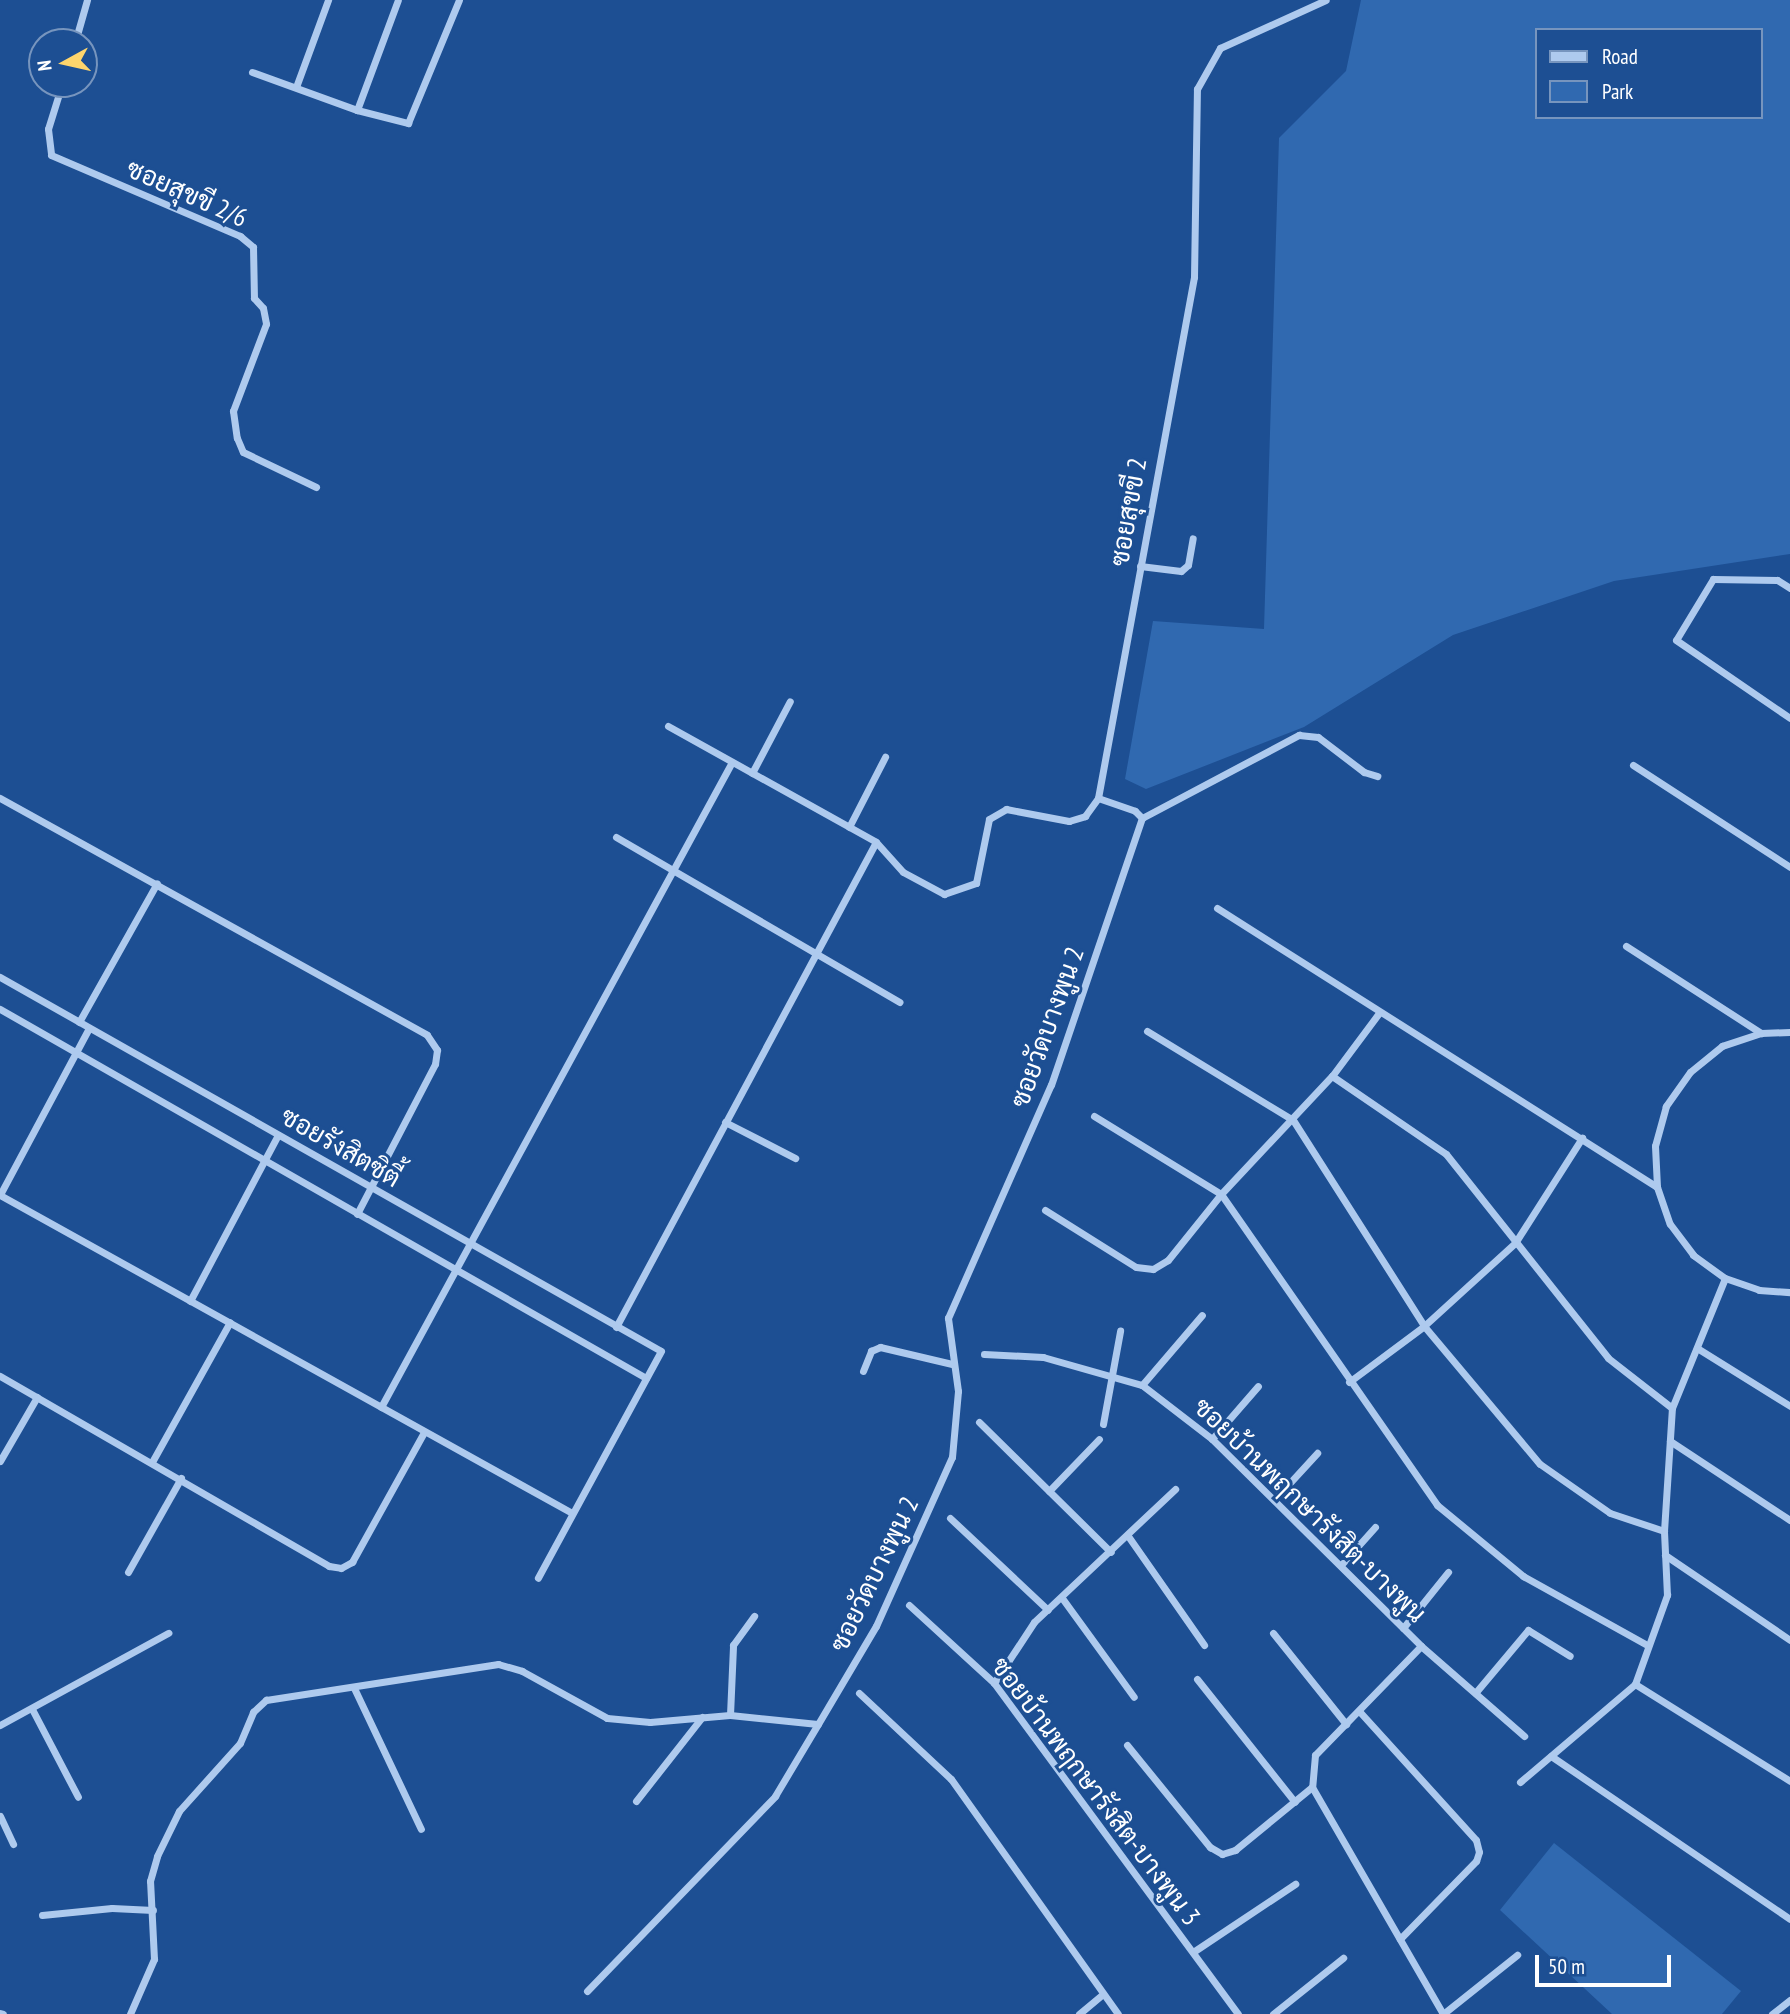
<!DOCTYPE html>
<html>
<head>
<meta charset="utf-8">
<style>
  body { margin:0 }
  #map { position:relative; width:1790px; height:2014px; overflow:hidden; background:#1d4f93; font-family:"PT Sans Narrow",Sarabun,sans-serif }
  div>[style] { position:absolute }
  .green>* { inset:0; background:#3069b0 }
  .minor>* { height:7px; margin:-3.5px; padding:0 3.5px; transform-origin:3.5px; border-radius:3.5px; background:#aecaee }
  span { translate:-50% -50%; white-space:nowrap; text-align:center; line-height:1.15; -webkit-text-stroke:6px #1d4f93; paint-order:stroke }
  .street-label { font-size:26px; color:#fff }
  .legend { position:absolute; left:1535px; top:28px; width:228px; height:91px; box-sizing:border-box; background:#1d4f93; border:2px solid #7795be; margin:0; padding:9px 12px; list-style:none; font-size:21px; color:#fff }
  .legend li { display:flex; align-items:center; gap:14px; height:35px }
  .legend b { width:35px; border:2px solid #7795be }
  .north { position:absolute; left:28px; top:28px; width:70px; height:70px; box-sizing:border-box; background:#1d4f93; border:2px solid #7795be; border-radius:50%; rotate:262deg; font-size:19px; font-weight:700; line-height:28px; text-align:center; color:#fff }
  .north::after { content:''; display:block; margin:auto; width:24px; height:32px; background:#fed56c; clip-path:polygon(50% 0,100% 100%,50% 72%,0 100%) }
  .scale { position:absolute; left:1535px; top:1955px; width:136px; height:32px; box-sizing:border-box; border:4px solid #fff; border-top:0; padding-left:9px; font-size:21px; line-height:24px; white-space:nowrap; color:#fff; -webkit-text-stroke:5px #1d4f93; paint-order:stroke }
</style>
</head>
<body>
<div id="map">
  <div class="green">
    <div style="clip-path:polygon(evenodd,1361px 0,1790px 0,1790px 554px,1614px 581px,1453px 635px,1304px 727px,1146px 789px,1125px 779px,1153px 621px,1264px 629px,1279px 138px,1346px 71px,1361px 0,1536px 30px,1760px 30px,1760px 117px,1536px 117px,1536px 30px)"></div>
    <div style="clip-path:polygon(1554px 1843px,1741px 1991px,1722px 2014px,1612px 2014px,1500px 1910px)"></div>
  </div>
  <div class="minor">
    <div style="left:75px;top:42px;width:44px;rotate:-74.1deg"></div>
    <div style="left:252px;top:72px;width:112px;rotate:19.9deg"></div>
    <div style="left:357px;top:110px;width:53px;rotate:14.3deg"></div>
    <div style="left:408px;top:123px;width:133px;rotate:-67.5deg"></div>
    <div style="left:62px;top:84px;width:47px;rotate:107.3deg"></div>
    <div style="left:48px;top:129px;width:26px;rotate:83deg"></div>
    <div style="left:51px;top:155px;width:206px;rotate:23.2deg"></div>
    <div style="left:240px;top:236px;width:17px;rotate:40deg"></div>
    <div style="left:253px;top:247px;width:51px;rotate:88.9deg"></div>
    <div style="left:254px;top:298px;width:13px;rotate:48deg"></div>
    <div style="left:263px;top:308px;width:16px;rotate:79deg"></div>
    <div style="left:266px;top:324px;width:93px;rotate:110.8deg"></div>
    <div style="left:233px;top:411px;width:27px;rotate:82deg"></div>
    <div style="left:237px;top:438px;width:15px;rotate:67deg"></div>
    <div style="left:243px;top:452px;width:81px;rotate:25.6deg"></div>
    <div style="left:296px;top:87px;width:93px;rotate:-69.8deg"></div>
    <div style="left:357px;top:110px;width:117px;rotate:-69.6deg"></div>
    <div style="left:1140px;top:566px;width:41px;rotate:7deg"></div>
    <div style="left:1181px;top:571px;width:9px;rotate:-41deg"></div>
    <div style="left:1188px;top:565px;width:27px;rotate:-80deg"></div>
    <div style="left:1790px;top:588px;width:15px;rotate:-148deg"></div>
    <div style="left:1777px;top:580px;width:64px;rotate:-179.1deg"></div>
    <div style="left:1713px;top:579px;width:71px;rotate:121.2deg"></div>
    <div style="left:1676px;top:640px;width:138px;rotate:34.4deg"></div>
    <div style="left:668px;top:726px;width:238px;rotate:29.1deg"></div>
    <div style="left:876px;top:842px;width:40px;rotate:48deg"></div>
    <div style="left:903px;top:872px;width:47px;rotate:28.2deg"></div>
    <div style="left:944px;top:894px;width:34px;rotate:-19deg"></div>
    <div style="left:976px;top:883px;width:65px;rotate:-78.5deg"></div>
    <div style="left:989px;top:819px;width:20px;rotate:-30deg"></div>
    <div style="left:1006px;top:809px;width:64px;rotate:10.8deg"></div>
    <div style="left:1069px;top:821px;width:17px;rotate:-17deg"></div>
    <div style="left:1085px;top:816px;width:22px;rotate:-54deg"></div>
    <div style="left:1098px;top:798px;width:530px;rotate:-79.56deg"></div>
    <div style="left:1194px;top:277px;width:188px;rotate:-89.1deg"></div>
    <div style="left:1197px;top:89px;width:47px;rotate:-60.7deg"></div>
    <div style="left:1220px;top:48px;width:116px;rotate:-24.4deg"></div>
    <div style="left:1633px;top:765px;width:187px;rotate:33deg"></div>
    <div style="left:752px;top:773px;width:81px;rotate:-62.2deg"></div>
    <div style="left:0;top:798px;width:488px;rotate:29deg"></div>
    <div style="left:427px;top:1035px;width:18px;rotate:56deg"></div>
    <div style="left:437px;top:1050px;width:14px;rotate:98deg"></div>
    <div style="left:435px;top:1064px;width:169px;rotate:117.5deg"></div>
    <div style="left:1098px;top:798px;width:39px;rotate:19deg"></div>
    <div style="left:1135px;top:811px;width:10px;rotate:45deg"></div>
    <div style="left:849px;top:827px;width:79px;rotate:-62.8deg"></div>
    <div style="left:616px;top:837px;width:328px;rotate:30.2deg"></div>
    <div style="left:1217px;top:908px;width:521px;rotate:32.38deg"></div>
    <div style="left:1626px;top:946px;width:161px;rotate:32.8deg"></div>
    <div style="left:0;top:977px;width:759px;rotate:29.5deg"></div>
    <div style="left:661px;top:1351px;width:258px;rotate:118.5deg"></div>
    <div style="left:0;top:1009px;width:744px;rotate:29.74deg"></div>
    <div style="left:79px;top:1022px;width:159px;rotate:-60.7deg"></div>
    <div style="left:89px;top:1028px;width:189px;rotate:118.1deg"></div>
    <div style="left:0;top:1195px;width:654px;rotate:29.07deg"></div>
    <div style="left:1147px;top:1031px;width:171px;rotate:31.4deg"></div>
    <div style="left:1293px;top:1120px;width:244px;rotate:57.5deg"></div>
    <div style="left:1424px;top:1326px;width:180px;rotate:50deg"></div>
    <div style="left:1540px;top:1464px;width:85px;rotate:35deg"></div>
    <div style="left:1610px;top:1513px;width:57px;rotate:18.4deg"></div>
    <div style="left:1790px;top:1032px;width:29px;rotate:178deg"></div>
    <div style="left:1761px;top:1033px;width:41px;rotate:161.6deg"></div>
    <div style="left:1722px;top:1046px;width:41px;rotate:140.9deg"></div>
    <div style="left:1690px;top:1072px;width:42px;rotate:125.2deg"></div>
    <div style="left:1666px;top:1106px;width:41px;rotate:105.4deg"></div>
    <div style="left:1655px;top:1146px;width:41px;rotate:87.2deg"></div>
    <div style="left:1657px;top:1187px;width:39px;rotate:71deg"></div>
    <div style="left:1670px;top:1224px;width:39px;rotate:53deg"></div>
    <div style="left:1693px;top:1255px;width:39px;rotate:36deg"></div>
    <div style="left:1725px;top:1278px;width:36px;rotate:19deg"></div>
    <div style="left:1759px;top:1290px;width:31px;rotate:4deg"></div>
    <div style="left:1332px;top:1076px;width:138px;rotate:34.4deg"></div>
    <div style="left:1446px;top:1154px;width:260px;rotate:51.5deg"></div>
    <div style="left:1608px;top:1358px;width:81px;rotate:38deg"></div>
    <div style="left:1094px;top:1116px;width:149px;rotate:31.6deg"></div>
    <div style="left:1221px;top:1194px;width:379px;rotate:55.2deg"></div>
    <div style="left:1437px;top:1505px;width:112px;rotate:39.5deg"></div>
    <div style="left:1523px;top:1576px;width:142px;rotate:29.1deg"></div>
    <div style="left:725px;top:1122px;width:79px;rotate:27.2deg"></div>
    <div style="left:1045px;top:1210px;width:107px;rotate:32.1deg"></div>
    <div style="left:1136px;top:1267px;width:17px;rotate:7deg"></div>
    <div style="left:1153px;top:1269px;width:17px;rotate:-31deg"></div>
    <div style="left:1168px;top:1260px;width:85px;rotate:-51.2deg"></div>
    <div style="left:1221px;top:1194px;width:162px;rotate:-46.8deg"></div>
    <div style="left:1332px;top:1076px;width:79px;rotate:-53.3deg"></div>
    <div style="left:190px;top:1301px;width:188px;rotate:-62.1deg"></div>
    <div style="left:616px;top:1327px;width:550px;rotate:-61.81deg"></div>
    <div style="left:1697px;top:1348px;width:110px;rotate:31.9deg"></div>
    <div style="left:984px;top:1354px;width:59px;rotate:2.9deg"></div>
    <div style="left:1043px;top:1357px;width:103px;rotate:15.8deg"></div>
    <div style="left:1142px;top:1385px;width:88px;rotate:37.6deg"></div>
    <div style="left:1212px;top:1439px;width:294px;rotate:44.7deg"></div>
    <div style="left:1421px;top:1646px;width:152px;rotate:134.2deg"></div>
    <div style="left:1315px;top:1755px;width:32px;rotate:95deg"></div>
    <div style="left:1312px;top:1787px;width:262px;rotate:60deg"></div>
    <div style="left:863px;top:1371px;width:22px;rotate:-68deg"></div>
    <div style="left:871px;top:1351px;width:10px;rotate:-24deg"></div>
    <div style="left:880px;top:1347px;width:74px;rotate:13.3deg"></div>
    <div style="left:0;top:1376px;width:380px;rotate:30deg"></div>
    <div style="left:329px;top:1566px;width:12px;rotate:9deg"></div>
    <div style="left:341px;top:1568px;width:13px;rotate:-29deg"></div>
    <div style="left:352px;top:1562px;width:149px;rotate:-61deg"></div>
    <div style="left:1349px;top:1382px;width:94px;rotate:-36.7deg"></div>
    <div style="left:1424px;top:1326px;width:123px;rotate:-42.4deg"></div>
    <div style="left:1515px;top:1243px;width:125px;rotate:-57.5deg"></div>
    <div style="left:1142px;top:1385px;width:92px;rotate:-49.4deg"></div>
    <div style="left:381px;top:1407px;width:734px;rotate:-61.45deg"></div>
    <div style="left:979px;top:1422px;width:185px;rotate:44.6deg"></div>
    <div style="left:1103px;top:1424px;width:95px;rotate:-79.6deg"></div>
    <div style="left:1212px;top:1439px;width:70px;rotate:-49deg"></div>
    <div style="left:1670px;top:1441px;width:144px;rotate:33.4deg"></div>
    <div style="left:0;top:1461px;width:74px;rotate:-60deg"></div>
    <div style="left:152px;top:1462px;width:160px;rotate:-60.9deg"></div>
    <div style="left:1049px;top:1491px;width:72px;rotate:-46.1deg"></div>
    <div style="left:1274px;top:1500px;width:64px;rotate:-47.5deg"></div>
    <div style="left:950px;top:1518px;width:134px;rotate:43.2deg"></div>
    <div style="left:1128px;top:1536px;width:133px;rotate:55.1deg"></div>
    <div style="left:1665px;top:1555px;width:151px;rotate:34.2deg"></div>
    <div style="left:1341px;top:1565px;width:51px;rotate:-48.2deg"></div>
    <div style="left:128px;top:1572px;width:108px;rotate:-60.6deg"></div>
    <div style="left:1062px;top:1598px;width:122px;rotate:54deg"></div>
    <div style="left:909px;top:1605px;width:115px;rotate:42.5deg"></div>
    <div style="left:994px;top:1683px;width:411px;rotate:53.6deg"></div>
    <div style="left:1403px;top:1628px;width:72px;rotate:-51.2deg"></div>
    <div style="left:1273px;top:1633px;width:117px;rotate:51.3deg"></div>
    <div style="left:1421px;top:1646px;width:137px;rotate:41.1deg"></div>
    <div style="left:1197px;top:1679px;width:157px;rotate:51.5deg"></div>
    <div style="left:994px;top:1683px;width:73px;rotate:-56.7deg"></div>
    <div style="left:1034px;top:1622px;width:194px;rotate:-43.3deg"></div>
    <div style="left:1635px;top:1684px;width:183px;rotate:32deg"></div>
    <div style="left:354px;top:1688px;width:156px;rotate:64.6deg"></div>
    <div style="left:1476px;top:1692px;width:81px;rotate:-50deg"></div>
    <div style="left:1528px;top:1630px;width:49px;rotate:31.8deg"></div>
    <div style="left:859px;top:1693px;width:126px;rotate:43.1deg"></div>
    <div style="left:951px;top:1779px;width:288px;rotate:54.6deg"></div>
    <div style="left:32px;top:1709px;width:99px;rotate:62.4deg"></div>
    <div style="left:1359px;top:1711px;width:174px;rotate:47.8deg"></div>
    <div style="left:1476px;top:1840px;width:12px;rotate:76deg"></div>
    <div style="left:1479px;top:1852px;width:9px;rotate:108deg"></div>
    <div style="left:1476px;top:1861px;width:109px;rotate:134.3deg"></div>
    <div style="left:730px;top:1715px;width:70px;rotate:-87.5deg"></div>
    <div style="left:733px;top:1645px;width:36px;rotate:-54deg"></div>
    <div style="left:0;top:1725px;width:192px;rotate:-28.7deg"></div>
    <div style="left:1127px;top:1745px;width:132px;rotate:50.9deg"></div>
    <div style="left:1210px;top:1847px;width:14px;rotate:30deg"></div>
    <div style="left:1222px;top:1854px;width:14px;rotate:-17deg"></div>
    <div style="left:1235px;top:1850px;width:99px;rotate:-39.3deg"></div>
    <div style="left:1551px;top:1756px;width:289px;rotate:34.3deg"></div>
    <div style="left:1520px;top:1782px;width:151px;rotate:-40.4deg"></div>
    <div style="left:1635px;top:1684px;width:95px;rotate:-70.2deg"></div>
    <div style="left:1667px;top:1595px;width:64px;rotate:-92.7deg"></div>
    <div style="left:1664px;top:1531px;width:123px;rotate:-86.3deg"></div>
    <div style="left:1672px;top:1408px;width:140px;rotate:-67.8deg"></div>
    <div style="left:636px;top:1801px;width:107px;rotate:-51.8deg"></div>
    <div style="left:0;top:1816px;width:31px;rotate:65deg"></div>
    <div style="left:42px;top:1915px;width:70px;rotate:-5.7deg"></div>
    <div style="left:112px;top:1908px;width:41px;rotate:2.8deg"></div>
    <div style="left:1193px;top:1952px;width:123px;rotate:-33.7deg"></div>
    <div style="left:587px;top:1991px;width:271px;rotate:-46deg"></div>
    <div style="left:775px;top:1796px;width:84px;rotate:-59.2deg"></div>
    <div style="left:0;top:2013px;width:3px;rotate:18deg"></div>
    <div style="left:130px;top:2014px;width:60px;rotate:-66.4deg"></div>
    <div style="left:154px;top:1959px;width:78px;rotate:-92.9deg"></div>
    <div style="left:150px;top:1881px;width:26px;rotate:-74deg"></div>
    <div style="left:157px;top:1856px;width:50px;rotate:-63.9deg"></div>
    <div style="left:179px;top:1811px;width:91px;rotate:-48.1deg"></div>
    <div style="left:240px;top:1743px;width:34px;rotate:-67deg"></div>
    <div style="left:253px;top:1712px;width:18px;rotate:-43deg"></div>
    <div style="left:266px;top:1700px;width:235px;rotate:-8.8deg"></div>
    <div style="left:498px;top:1664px;width:25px;rotate:16deg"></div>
    <div style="left:522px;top:1671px;width:97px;rotate:28.9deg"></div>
    <div style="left:607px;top:1718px;width:43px;rotate:5.3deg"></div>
    <div style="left:650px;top:1722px;width:80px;rotate:-5deg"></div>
    <div style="left:730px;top:1715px;width:88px;rotate:5.8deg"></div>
    <div style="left:818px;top:1724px;width:114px;rotate:-59.4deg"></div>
    <div style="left:876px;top:1626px;width:185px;rotate:-65.8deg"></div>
    <div style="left:952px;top:1457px;width:66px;rotate:-84.8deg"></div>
    <div style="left:958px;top:1391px;width:74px;rotate:-97.8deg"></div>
    <div style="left:948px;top:1318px;width:255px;rotate:-66.2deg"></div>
    <div style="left:1051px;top:1085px;width:282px;rotate:-71.2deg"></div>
    <div style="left:1142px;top:818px;width:178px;rotate:-27.9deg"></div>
    <div style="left:1299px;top:735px;width:19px;rotate:6deg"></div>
    <div style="left:1318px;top:737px;width:58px;rotate:37.3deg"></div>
    <div style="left:1364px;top:772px;width:14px;rotate:17deg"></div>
    <div style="left:1079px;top:2014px;width:31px;rotate:-40deg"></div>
    <div style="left:1273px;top:2014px;width:90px;rotate:-38.7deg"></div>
    <div style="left:1443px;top:2014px;width:95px;rotate:-38.6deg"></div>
    <div style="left:1772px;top:2014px;width:23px;rotate:-38deg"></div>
  </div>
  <div class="street-label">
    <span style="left:187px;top:193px;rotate:24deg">ซอยสุขขี 2/6</span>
    <span style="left:1128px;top:512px;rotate:-80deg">ซอยสุขขี 2</span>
    <span style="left:1047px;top:1027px;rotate:-70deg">ซอยวัดบางพูน 2</span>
    <span style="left:341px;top:1147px;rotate:30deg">ซอยรังสิตซิตี้</span>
    <span style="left:1310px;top:1510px;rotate:44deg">ซอยบ้านพฤกษารังสิต-บางพูน</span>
    <span style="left:874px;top:1574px;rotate:-64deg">ซอยวัดบางพูน 2</span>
    <span style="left:1096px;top:1791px;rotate:53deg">ซอยบ้านพฤกษารังสิต-บางพูน 3</span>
  </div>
  <ul class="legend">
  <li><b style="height:9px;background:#aecaee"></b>Road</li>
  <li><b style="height:19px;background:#3069b0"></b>Park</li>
  </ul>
  <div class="north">N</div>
  <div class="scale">50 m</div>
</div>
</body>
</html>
